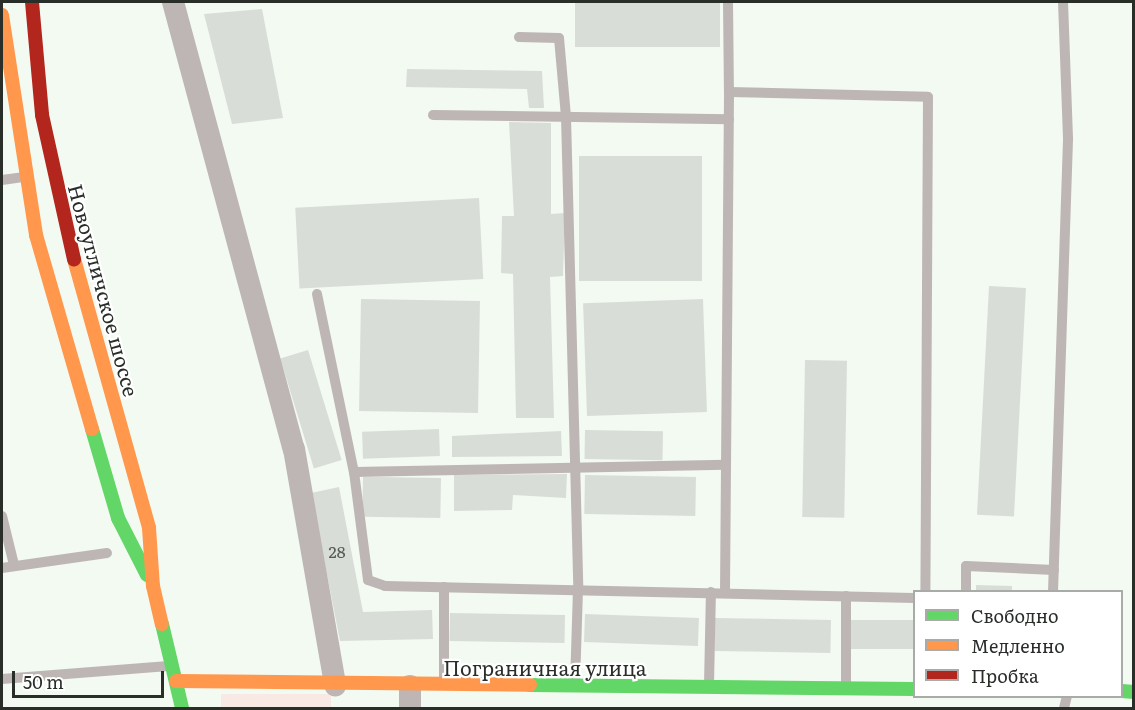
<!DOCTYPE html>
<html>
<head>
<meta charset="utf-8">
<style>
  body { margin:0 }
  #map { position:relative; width:1135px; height:710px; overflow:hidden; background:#f3faf2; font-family:Literata,serif }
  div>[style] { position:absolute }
  .green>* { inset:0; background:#f8e9e5; transform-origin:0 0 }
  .building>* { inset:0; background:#d9ddd8; transform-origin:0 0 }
  .lane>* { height:10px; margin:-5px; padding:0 5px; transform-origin:5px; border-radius:5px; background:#beb6b5 }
  .street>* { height:22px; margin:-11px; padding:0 11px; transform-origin:11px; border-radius:11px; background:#beb6b5 }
  .fast>* { height:14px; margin:-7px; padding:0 7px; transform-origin:7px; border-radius:7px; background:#63d668 }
  .slow>* { height:14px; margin:-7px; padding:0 7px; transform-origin:7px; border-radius:7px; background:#ff974d }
  .jam>* { height:14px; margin:-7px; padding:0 7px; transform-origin:7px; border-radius:7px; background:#b3261e }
  span { translate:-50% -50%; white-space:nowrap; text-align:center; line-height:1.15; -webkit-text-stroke:4.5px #fff; paint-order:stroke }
  .number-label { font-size:16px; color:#555a55 }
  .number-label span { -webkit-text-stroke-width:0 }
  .street-label { font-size:20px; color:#292e29 }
  .frame { position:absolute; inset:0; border:3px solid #292e29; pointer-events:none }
  .legend { position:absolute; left:913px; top:590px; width:210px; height:108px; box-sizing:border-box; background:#fff; border:2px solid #a9aba9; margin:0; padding:8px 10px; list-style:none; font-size:18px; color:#292e29 }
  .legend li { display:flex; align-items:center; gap:12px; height:30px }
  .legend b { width:30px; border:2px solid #a9aba9 }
  .scale { position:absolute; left:12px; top:671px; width:152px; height:27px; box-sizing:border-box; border:3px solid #292e29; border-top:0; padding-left:8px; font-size:18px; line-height:21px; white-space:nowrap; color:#292e29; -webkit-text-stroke:4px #fff; paint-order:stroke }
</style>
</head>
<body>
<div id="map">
  <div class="green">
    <div style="left:221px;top:694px;width:110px;height:14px"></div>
  </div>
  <div class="building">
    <div style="left:575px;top:2px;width:145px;height:45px"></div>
    <div style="clip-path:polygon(262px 9px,283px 118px,232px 124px,204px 14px)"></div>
    <div style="clip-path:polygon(407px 69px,542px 71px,544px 108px,529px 108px,527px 89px,406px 87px)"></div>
    <div style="clip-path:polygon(509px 122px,551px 123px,551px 214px,565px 213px,563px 276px,550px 277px,554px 418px,516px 418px,513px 274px,501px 273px,502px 216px,514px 216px)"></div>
    <div style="left:702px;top:156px;width:125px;height:123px;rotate:90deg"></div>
    <div style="left:479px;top:198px;width:81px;height:184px;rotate:87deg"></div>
    <div style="left:989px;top:286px;width:37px;height:229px;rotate:3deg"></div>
    <div style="left:361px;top:299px;width:119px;height:112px;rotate:1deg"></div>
    <div style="left:703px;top:299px;width:113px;height:120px;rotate:88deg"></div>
    <div style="left:308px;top:350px;width:115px;height:29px;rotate:73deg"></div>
    <div style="left:805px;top:360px;width:42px;height:157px;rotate:1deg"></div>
    <div style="left:439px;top:429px;width:27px;height:77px;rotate:88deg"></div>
    <div style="left:585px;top:430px;width:78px;height:29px;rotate:1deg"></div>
    <div style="clip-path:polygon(561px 431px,562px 456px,452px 457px,452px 436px)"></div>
    <div style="clip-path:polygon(567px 474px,566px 498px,513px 495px,512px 510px,454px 511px,454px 475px)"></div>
    <div style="left:585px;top:475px;width:111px;height:39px;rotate:1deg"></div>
    <div style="left:441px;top:478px;width:40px;height:78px;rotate:91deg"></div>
    <div style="clip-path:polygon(339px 487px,363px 612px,432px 610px,433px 639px,340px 641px,311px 493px)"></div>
    <div style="clip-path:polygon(976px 585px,1012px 586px,1012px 592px,976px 592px)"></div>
    <div style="left:450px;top:613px;width:115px;height:28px;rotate:1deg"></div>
    <div style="left:585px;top:614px;width:114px;height:28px;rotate:2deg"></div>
    <div style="left:715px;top:618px;width:116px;height:33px;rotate:1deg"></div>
    <div style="left:851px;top:620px;width:63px;height:29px"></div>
  </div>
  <div class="lane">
    <div style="left:728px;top:2px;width:90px;rotate:89.4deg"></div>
    <div style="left:519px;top:37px;width:40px;rotate:1.4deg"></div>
    <div style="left:559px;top:38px;width:79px;rotate:84.9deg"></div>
    <div style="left:566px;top:117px;width:472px;rotate:88.5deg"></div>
    <div style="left:578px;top:589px;width:94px;rotate:91.8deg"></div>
    <div style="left:433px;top:115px;width:296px;rotate:0.8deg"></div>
    <div style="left:2px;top:180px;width:21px;rotate:-8deg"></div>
    <div style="left:317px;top:294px;width:182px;rotate:78.3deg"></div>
    <div style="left:354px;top:472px;width:109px;rotate:82.6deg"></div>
    <div style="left:368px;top:580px;width:18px;rotate:19deg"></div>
    <div style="left:385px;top:586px;width:529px;rotate:1.3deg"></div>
    <div style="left:354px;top:472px;width:372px;rotate:-1.1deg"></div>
    <div style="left:2px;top:516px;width:50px;rotate:76.2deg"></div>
    <div style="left:2px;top:568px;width:106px;rotate:-8.1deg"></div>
    <div style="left:725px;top:592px;width:500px;rotate:-89.54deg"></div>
    <div style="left:729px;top:92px;width:199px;rotate:1.4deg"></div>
    <div style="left:928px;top:97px;width:495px;rotate:90.3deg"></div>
    <div style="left:966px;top:592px;width:26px;rotate:-90deg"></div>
    <div style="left:966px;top:566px;width:88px;rotate:2.6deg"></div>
    <div style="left:1053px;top:592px;width:454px;rotate:-88.1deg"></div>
    <div style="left:1068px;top:138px;width:136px;rotate:-92.1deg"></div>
    <div style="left:2px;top:679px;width:167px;rotate:-4.5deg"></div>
    <div style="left:444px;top:680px;width:93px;rotate:-90deg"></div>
    <div style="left:709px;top:685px;width:93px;rotate:-88.8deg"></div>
    <div style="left:846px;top:685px;width:89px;rotate:-90deg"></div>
    <div style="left:1064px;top:708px;width:12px;rotate:-76deg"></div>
  </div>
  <div class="street">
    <div style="left:173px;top:2px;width:463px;rotate:74.9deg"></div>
    <div style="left:294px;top:449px;width:240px;rotate:80.1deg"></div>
    <div style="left:410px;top:686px;width:22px;rotate:90deg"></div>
  </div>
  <div class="fast">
    <div style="left:92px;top:429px;width:93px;rotate:73.7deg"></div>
    <div style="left:118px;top:518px;width:64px;rotate:63deg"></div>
    <div style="left:162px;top:624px;width:86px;rotate:76.6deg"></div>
    <div style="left:530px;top:685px;width:384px;rotate:0.6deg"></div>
    <div style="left:1122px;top:691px;width:12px;rotate:5deg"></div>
  </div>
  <div class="slow">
    <div style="left:2px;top:15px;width:223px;rotate:81.2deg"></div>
    <div style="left:36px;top:235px;width:202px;rotate:73.9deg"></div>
    <div style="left:74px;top:259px;width:279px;rotate:74.4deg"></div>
    <div style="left:149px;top:528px;width:58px;rotate:86.1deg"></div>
    <div style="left:153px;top:586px;width:39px;rotate:77deg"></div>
    <div style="left:176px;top:681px;width:354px;rotate:0.6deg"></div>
  </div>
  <div class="jam">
    <div style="left:32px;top:2px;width:113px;rotate:84.9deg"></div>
    <div style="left:42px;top:115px;width:148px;rotate:77.5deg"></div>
  </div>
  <div class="number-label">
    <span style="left:337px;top:551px">28</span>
  </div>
  <div class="street-label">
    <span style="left:104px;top:290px;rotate:75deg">Новоугличское шоссе</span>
    <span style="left:545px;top:667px">Пограничная улица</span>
  </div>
  <div class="frame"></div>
  <ul class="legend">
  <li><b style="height:8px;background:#63d668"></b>Свободно</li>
  <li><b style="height:8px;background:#ff974d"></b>Медленно</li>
  <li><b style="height:8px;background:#b3261e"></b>Пробка</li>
  </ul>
  <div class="scale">50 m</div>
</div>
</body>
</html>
